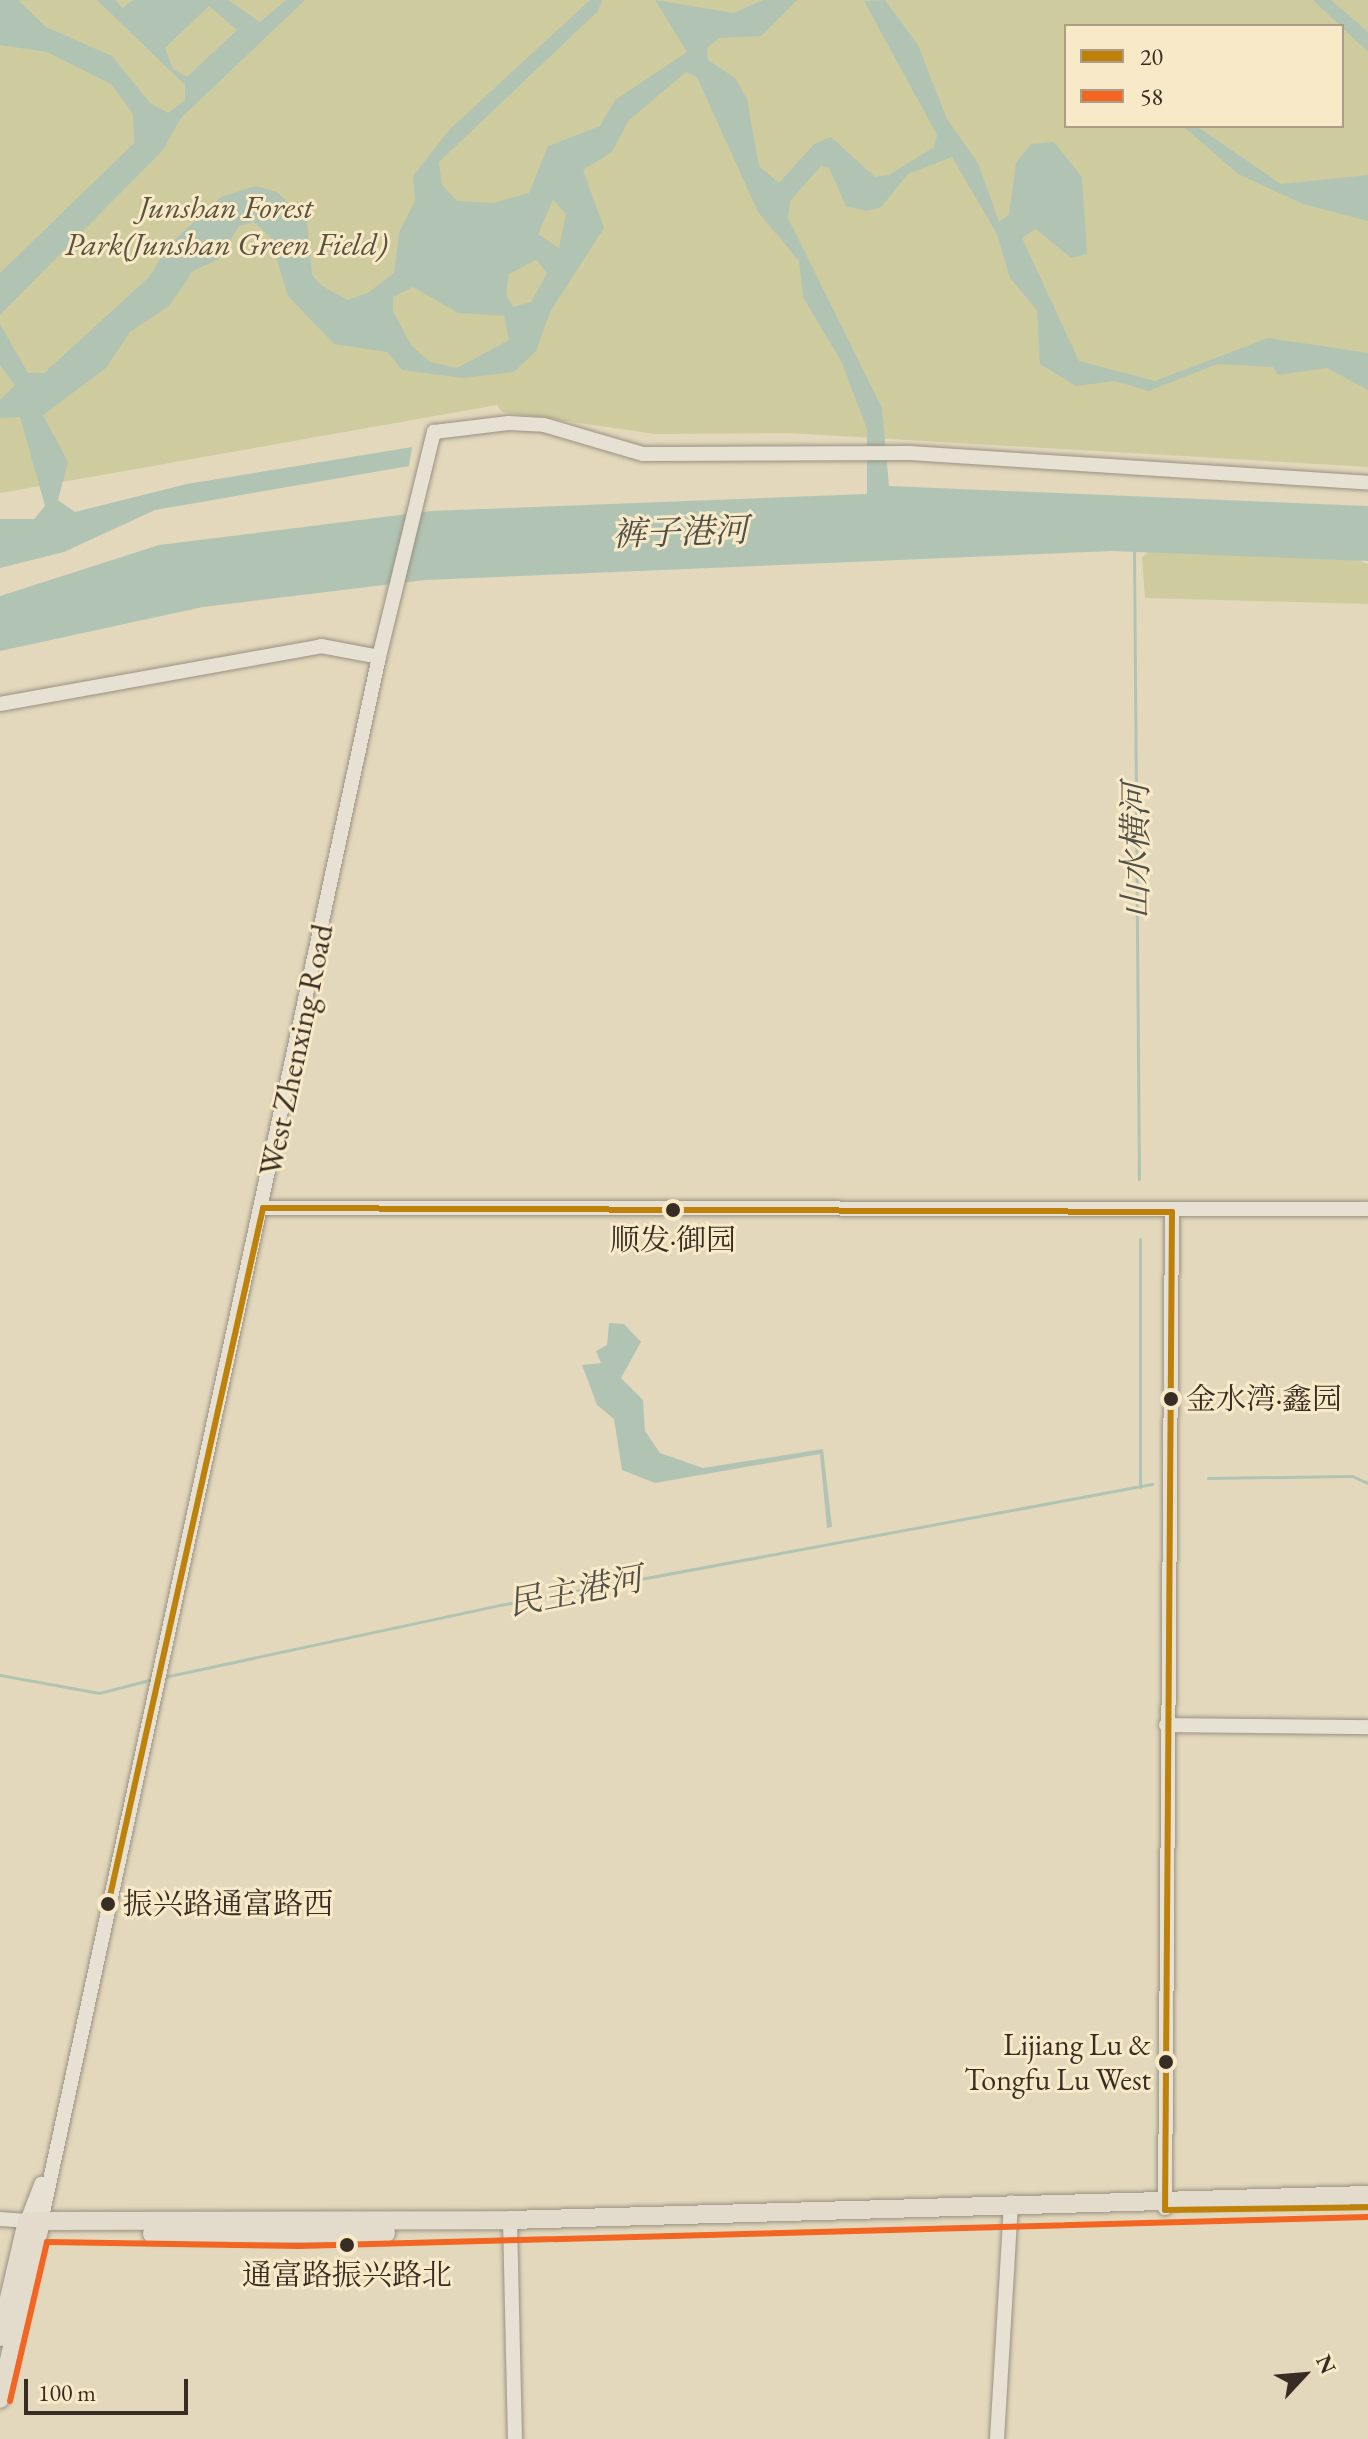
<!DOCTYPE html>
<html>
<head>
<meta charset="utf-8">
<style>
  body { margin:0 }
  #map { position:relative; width:1368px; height:2439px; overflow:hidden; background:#e3d8bc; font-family:"EB Garamond","Noto Serif SC",serif }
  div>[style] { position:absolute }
  .green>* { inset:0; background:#cecb9f }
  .water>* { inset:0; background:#b1c4b3 }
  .stream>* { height:3px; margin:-1.5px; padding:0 1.5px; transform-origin:1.5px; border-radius:1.5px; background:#b1c4b3 }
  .roads { filter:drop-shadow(0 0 2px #999181) drop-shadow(0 0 2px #999181) }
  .minor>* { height:14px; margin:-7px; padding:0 7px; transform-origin:7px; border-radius:7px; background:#e7e1d4 }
  .major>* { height:18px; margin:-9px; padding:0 9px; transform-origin:9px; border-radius:9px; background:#e3dccc }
  .bus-1>* { height:6px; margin:-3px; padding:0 3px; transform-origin:3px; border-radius:3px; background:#be820b }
  .bus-2>* { height:6px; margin:-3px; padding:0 3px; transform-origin:3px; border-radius:3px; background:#f26522 }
  .dots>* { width:22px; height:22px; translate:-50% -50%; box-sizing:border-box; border:4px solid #f8eac8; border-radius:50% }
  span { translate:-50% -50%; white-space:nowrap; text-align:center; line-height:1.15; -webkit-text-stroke:6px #f8eac8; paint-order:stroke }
  .bus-label { font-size:30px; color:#382d25 }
  .left { translate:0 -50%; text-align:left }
  .right { translate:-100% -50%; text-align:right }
  .park-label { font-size:32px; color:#59523e; font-style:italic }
  .street-label { font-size:32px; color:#382d25 }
  .water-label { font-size:34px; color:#515048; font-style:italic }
  .legend { position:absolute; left:1064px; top:24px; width:280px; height:104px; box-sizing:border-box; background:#f8eac8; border:2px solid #ab9e87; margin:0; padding:10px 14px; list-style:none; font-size:24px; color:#382d25 }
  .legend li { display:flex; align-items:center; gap:16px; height:40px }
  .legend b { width:40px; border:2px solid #ab9e87 }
  .north { position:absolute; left:1264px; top:2335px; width:80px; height:80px; -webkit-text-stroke:6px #f8eac8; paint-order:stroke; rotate:64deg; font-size:22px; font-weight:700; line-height:32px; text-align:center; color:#382d25 }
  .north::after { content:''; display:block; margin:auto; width:28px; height:36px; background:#382d25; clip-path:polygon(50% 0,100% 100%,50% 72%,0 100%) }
  .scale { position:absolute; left:24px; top:2379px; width:164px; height:36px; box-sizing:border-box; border:4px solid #382d25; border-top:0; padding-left:10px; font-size:24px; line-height:28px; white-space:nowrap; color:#382d25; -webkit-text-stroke:6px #f8eac8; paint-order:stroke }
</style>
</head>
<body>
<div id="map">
  <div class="green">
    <div style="clip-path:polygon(evenodd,0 0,1368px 0,1368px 467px,788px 433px,655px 434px,502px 412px,497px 405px,0 493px,0 0,1066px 26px,1342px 26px,1342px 126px,1066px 126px,1066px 26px)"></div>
    <div style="clip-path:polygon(1152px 549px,1353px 558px,1368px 564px,1368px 604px,1145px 598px,1142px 557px)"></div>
  </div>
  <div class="water">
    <div style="clip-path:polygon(evenodd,0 0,18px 0,46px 27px,112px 56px,150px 103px,168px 113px,185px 100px,185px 85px,97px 0,116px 0,122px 8px,133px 0,228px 0,260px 22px,286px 0,305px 0,181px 118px,163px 150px,0 315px,0 273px,134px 143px,133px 114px,111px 84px,47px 52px,0 45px,0 0,209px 6px,237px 30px,187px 77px,173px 69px,165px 48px,209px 6px)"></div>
    <div style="clip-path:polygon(evenodd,590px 0,602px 0,598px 11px,439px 162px,442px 185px,457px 201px,493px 203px,529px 193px,548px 146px,600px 126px,615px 100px,687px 52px,655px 0,734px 13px,763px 0,797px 0,761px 36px,719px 38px,707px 48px,708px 60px,735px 78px,747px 99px,759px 166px,779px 183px,814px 144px,831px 137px,875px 177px,889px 175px,934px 147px,937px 135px,864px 1px,885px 0,918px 45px,947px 119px,978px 163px,999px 222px,1009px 214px,1016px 163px,1031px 144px,1054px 142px,1082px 177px,1087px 254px,1071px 258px,1036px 229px,1022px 238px,1079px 361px,1155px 381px,1268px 338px,1368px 353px,1368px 390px,1327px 368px,1278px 375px,1273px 367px,1217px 364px,1149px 391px,1115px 381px,1076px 386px,1040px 364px,1037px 310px,1010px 278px,997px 234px,952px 157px,908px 174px,881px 207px,867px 211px,846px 206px,829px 168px,821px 166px,790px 201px,788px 218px,882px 408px,889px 486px,1368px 506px,1368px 561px,1112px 551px,425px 580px,203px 607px,0 651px,0 596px,159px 545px,431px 511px,867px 494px,867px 429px,842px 363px,803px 297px,799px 261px,758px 212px,697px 77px,686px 72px,628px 121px,612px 152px,583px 170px,604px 228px,550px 312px,536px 351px,514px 372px,463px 378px,402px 370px,387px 352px,334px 344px,288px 296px,270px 237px,254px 222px,239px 226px,219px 259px,193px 271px,169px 306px,130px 332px,106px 368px,43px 415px,68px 462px,58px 500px,75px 512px,187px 484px,412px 447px,409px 466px,155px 510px,64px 552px,0 568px,0 519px,34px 519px,45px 506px,20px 417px,0 418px,0 400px,15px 385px,0 365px,0 324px,28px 373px,44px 373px,148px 278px,170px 244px,221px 197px,255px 186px,277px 192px,307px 220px,312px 275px,322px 286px,348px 300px,369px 292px,394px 273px,399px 233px,415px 201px,413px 176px,450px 129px,590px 0,553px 200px,566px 214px,559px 248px,538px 234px,553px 200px,590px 0,536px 260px,547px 273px,531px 302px,513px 307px,506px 294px,509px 274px,536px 260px,590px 0,413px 287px,458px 313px,504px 316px,509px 340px,457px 368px,430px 362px,411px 345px,393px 311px,393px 297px,413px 287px)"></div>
    <div style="clip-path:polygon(1313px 0,1331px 0,1368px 32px,1368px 52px)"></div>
    <div style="clip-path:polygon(1183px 126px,1196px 126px,1281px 184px,1368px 175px,1368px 221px,1303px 204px,1238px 174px)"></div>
    <div style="clip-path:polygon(609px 1323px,624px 1324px,641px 1342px,621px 1378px,643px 1400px,645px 1431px,660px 1453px,703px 1468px,823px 1449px,832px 1527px,827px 1528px,820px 1454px,655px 1483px,622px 1470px,614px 1419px,597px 1405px,582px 1365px,601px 1363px,596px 1351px,607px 1345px)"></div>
  </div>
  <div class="stream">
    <div style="left:1134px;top:548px;width:631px;rotate:89.55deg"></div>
    <div style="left:1208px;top:1478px;width:144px;rotate:-0.8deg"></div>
    <div style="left:1352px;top:1476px;width:17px;rotate:24deg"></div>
    <div style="left:1140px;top:1487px;width:248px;rotate:-90deg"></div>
    <div style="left:0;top:1675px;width:101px;rotate:10.3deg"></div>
    <div style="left:99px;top:1693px;width:56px;rotate:-14.5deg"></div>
    <div style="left:164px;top:1677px;width:344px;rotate:-12.1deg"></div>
    <div style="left:500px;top:1605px;width:663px;rotate:-10.51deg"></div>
  </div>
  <div class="roads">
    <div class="minor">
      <div style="left:379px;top:657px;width:232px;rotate:-76.3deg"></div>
      <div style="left:434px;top:432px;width:75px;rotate:-6.9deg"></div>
      <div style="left:508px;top:423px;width:36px;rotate:3deg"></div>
      <div style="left:544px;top:425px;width:103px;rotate:16.3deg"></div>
      <div style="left:643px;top:454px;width:266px;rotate:-0.2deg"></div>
      <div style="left:909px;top:453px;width:460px;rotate:3.7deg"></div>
      <div style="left:0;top:704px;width:326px;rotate:-10.2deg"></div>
      <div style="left:321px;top:646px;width:59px;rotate:10.7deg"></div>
      <div style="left:379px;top:657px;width:1601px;rotate:102.19deg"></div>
      <div style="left:263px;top:1208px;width:1105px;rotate:0.05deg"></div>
      <div style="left:1166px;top:1725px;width:202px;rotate:0.6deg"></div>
      <div style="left:1165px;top:2208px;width:996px;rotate:-89.6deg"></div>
      <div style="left:0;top:2219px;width:27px;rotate:4deg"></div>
      <div style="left:27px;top:2221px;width:40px;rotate:-69deg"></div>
      <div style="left:510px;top:2220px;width:219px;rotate:88.7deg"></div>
      <div style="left:997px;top:2439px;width:237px;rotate:-86.6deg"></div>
    </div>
    <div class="major">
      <div style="left:152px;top:2234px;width:234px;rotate:-0.2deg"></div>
      <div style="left:0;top:2337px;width:119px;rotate:-76.9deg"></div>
      <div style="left:27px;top:2221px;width:483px;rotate:-0.1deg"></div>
      <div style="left:510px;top:2220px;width:858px;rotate:-1.67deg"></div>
      <div style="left:0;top:2399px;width:182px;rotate:-77deg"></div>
    </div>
  </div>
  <div class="bus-1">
    <div style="left:263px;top:1208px;width:909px;rotate:0.25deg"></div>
    <div style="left:1172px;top:1212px;width:998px;rotate:90.4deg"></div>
    <div style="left:1165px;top:2210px;width:203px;rotate:-0.8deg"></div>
    <div style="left:108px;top:1905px;width:714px;rotate:-77.46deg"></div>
  </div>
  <div class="bus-2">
    <div style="left:10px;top:2401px;width:163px;rotate:-76.9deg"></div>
    <div style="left:47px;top:2242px;width:252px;rotate:0.9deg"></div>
    <div style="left:299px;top:2246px;width:1069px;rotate:-1.55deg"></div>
  </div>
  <div class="dots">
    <div style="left:673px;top:1210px;background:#382d25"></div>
    <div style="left:1171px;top:1399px;background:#382d25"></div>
    <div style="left:108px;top:1904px;background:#382d25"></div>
    <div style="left:1166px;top:2062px;background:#382d25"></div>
    <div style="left:347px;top:2245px;background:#382d25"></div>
  </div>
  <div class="bus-label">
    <span style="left:673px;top:1240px">顺发·御园</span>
    <span class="left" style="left:1186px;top:1399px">金水湾·鑫园</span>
    <span class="left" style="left:123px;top:1904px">振兴路通富路西</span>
    <span class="right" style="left:1151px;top:2062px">Lijiang Lu &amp;<br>Tongfu Lu West</span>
    <span style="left:347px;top:2275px">通富路振兴路北</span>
  </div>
  <div class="park-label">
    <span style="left:226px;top:226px">Junshan Forest<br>Park(Junshan Green Field)</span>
  </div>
  <div class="street-label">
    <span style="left:296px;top:1050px;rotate:-78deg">West Zhenxing Road</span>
  </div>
  <div class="water-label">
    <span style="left:680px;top:532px;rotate:-2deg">裤子港河</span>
    <span style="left:1136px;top:851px;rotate:-90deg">山水横河</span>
    <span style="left:575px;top:1591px;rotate:-11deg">民主港河</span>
  </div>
  <ul class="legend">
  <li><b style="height:10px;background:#be820b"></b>20</li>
  <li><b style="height:10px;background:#f26522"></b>58</li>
  </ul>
  <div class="north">N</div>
  <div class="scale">100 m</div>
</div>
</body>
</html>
